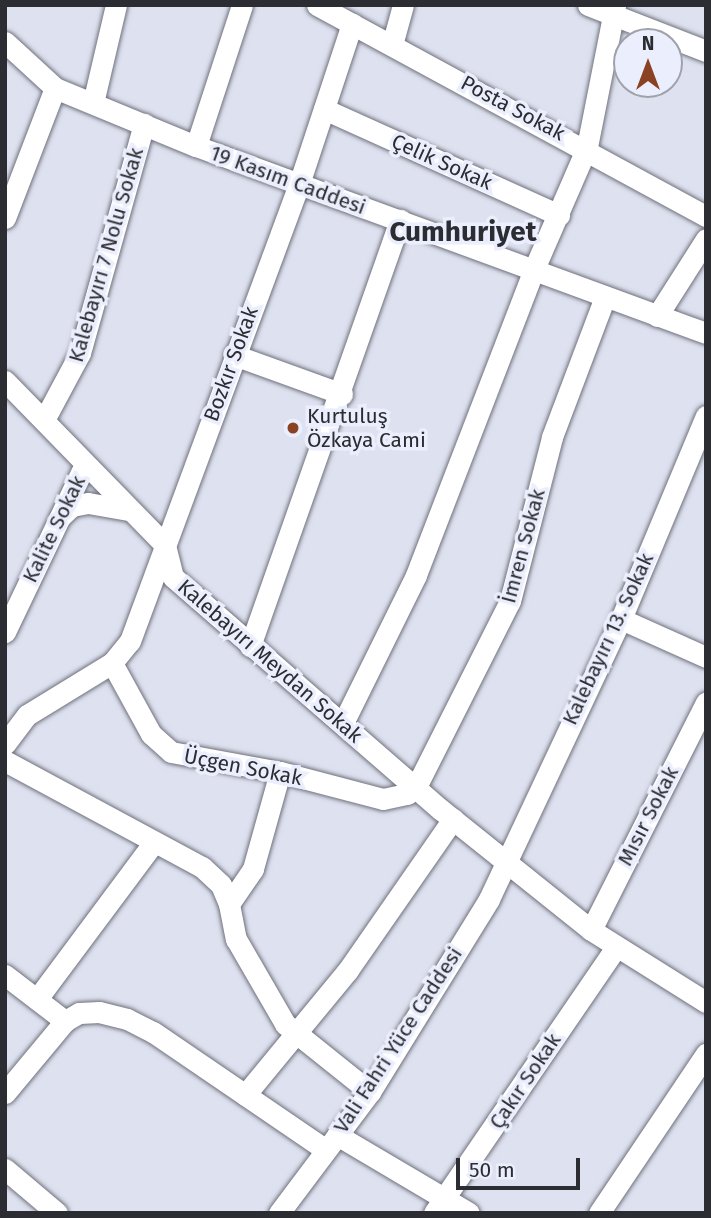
<!DOCTYPE html>
<html>
<head>
<meta charset="utf-8">
<style>
  body { margin:0 }
  #map { position:relative; width:711px; height:1218px; overflow:hidden; background:#dee1ef; font-family:"Fira Sans",sans-serif }
  div>[style] { position:absolute }
  .roads { filter:drop-shadow(0 0 2px #6f717d) drop-shadow(0 0 2px #6f717d) }
  .minor>* { height:21px; margin:-10.5px; padding:0 10.5px; transform-origin:10.5px; border-radius:10.5px; background:#fff }
  .dots>* { width:19px; height:19px; translate:-50% -50%; box-sizing:border-box; border:4px solid #ebeefc; border-radius:50% }
  span { translate:-50% -50%; white-space:nowrap; text-align:center; line-height:1.15; -webkit-text-stroke:7px #ebeefc; paint-order:stroke }
  .street-label { font-size:21px; color:#2c2d32 }
  .poi-label { font-size:21px; color:#2c2d32 }
  .left { translate:0 -50%; text-align:left }
  .district-label { font-size:28px; color:#2c2d32; font-weight:700 }
  .frame { position:absolute; inset:0; border:7px solid #2c2d32; pointer-events:none }
  .north { position:absolute; left:613px; top:28px; width:70px; height:70px; box-sizing:border-box; background:#ebeefc; border:2px solid #9fa1ab; border-radius:50%; rotate:0deg; font-size:19px; font-weight:700; line-height:28px; text-align:center; color:#2c2d32 }
  .north::after { content:''; display:block; margin:auto; width:24px; height:32px; background:#8a4222; clip-path:polygon(50% 0,100% 100%,50% 72%,0 100%) }
  .scale { position:absolute; left:456px; top:1158px; width:124px; height:32px; box-sizing:border-box; border:4px solid #2c2d32; border-top:0; padding-left:9px; font-size:21px; line-height:24px; white-space:nowrap; color:#2c2d32; -webkit-text-stroke:5px #ebeefc; paint-order:stroke }
</style>
</head>
<body>
<div id="map">
  <div class="roads">
    <div class="minor">
      <div style="left:317px;top:5px;width:443px;rotate:28.5deg"></div>
      <div style="left:588px;top:5px;width:127px;rotate:21.3deg"></div>
      <div style="left:5px;top:42px;width:68px;rotate:42.6deg"></div>
      <div style="left:55px;top:88px;width:152px;rotate:22.4deg"></div>
      <div style="left:196px;top:146px;width:543px;rotate:20.14deg"></div>
      <div style="left:392px;top:45px;width:41px;rotate:-74.6deg"></div>
      <div style="left:93px;top:103px;width:101px;rotate:-76.8deg"></div>
      <div style="left:324px;top:109px;width:258px;rotate:24.3deg"></div>
      <div style="left:196px;top:146px;width:148px;rotate:-71.9deg"></div>
      <div style="left:5px;top:218px;width:139px;rotate:-69deg"></div>
      <div style="left:657px;top:316px;width:91px;rotate:-57.5deg"></div>
      <div style="left:234px;top:355px;width:115px;rotate:19.9deg"></div>
      <div style="left:5px;top:381px;width:229px;rotate:45.7deg"></div>
      <div style="left:165px;top:545px;width:33px;rotate:76deg"></div>
      <div style="left:173px;top:577px;width:354px;rotate:41deg"></div>
      <div style="left:440px;top:809px;width:193px;rotate:38.7deg"></div>
      <div style="left:591px;top:930px;width:136px;rotate:32.1deg"></div>
      <div style="left:44px;top:420px;width:76px;rotate:-61.8deg"></div>
      <div style="left:80px;top:353px;width:238px;rotate:-74.4deg"></div>
      <div style="left:60px;top:517px;width:16px;rotate:-43deg"></div>
      <div style="left:72px;top:506px;width:16px;rotate:-11deg"></div>
      <div style="left:88px;top:503px;width:42px;rotate:9.7deg"></div>
      <div style="left:621px;top:619px;width:93px;rotate:24.1deg"></div>
      <div style="left:5px;top:632px;width:186px;rotate:-64.5deg"></div>
      <div style="left:250px;top:646px;width:452px;rotate:-70.6deg"></div>
      <div style="left:112px;top:663px;width:81px;rotate:61.2deg"></div>
      <div style="left:151px;top:734px;width:27px;rotate:42deg"></div>
      <div style="left:171px;top:752px;width:111px;rotate:10.4deg"></div>
      <div style="left:280px;top:772px;width:106px;rotate:14.7deg"></div>
      <div style="left:383px;top:799px;width:25px;rotate:-12deg"></div>
      <div style="left:407px;top:794px;width:13px;rotate:-42deg"></div>
      <div style="left:417px;top:785px;width:206px;rotate:-63.2deg"></div>
      <div style="left:510px;top:601px;width:169px;rotate:-75.6deg"></div>
      <div style="left:552px;top:437px;width:150px;rotate:-69.3deg"></div>
      <div style="left:343px;top:723px;width:165px;rotate:-63.7deg"></div>
      <div style="left:416px;top:575px;width:328px;rotate:-68.9deg"></div>
      <div style="left:534px;top:269px;width:133px;rotate:-66.5deg"></div>
      <div style="left:587px;top:147px;width:145px;rotate:-78.8deg"></div>
      <div style="left:5px;top:744px;width:36px;rotate:-53deg"></div>
      <div style="left:27px;top:715px;width:100px;rotate:-31.5deg"></div>
      <div style="left:112px;top:663px;width:28px;rotate:-51deg"></div>
      <div style="left:130px;top:641px;width:487px;rotate:-69.7deg"></div>
      <div style="left:299px;top:184px;width:169px;rotate:-71.7deg"></div>
      <div style="left:5px;top:761px;width:224px;rotate:28.3deg"></div>
      <div style="left:202px;top:867px;width:26px;rotate:43deg"></div>
      <div style="left:221px;top:885px;width:21px;rotate:67deg"></div>
      <div style="left:280px;top:772px;width:101px;rotate:105.6deg"></div>
      <div style="left:253px;top:869px;width:42px;rotate:124.4deg"></div>
      <div style="left:229px;top:904px;width:36px;rotate:79deg"></div>
      <div style="left:236px;top:939px;width:98px;rotate:60deg"></div>
      <div style="left:285px;top:1024px;width:109px;rotate:38.7deg"></div>
      <div style="left:591px;top:930px;width:255px;rotate:-63.2deg"></div>
      <div style="left:5px;top:975px;width:76px;rotate:37.5deg"></div>
      <div style="left:37px;top:999px;width:196px;rotate:-53.3deg"></div>
      <div style="left:5px;top:1093px;width:94px;rotate:-50.2deg"></div>
      <div style="left:65px;top:1021px;width:16px;rotate:-30deg"></div>
      <div style="left:79px;top:1013px;width:20px;rotate:-3deg"></div>
      <div style="left:99px;top:1012px;width:29px;rotate:14deg"></div>
      <div style="left:127px;top:1019px;width:29px;rotate:27deg"></div>
      <div style="left:153px;top:1032px;width:209px;rotate:34.3deg"></div>
      <div style="left:245px;top:1095px;width:162px;rotate:-50.5deg"></div>
      <div style="left:348px;top:970px;width:184px;rotate:-55.2deg"></div>
      <div style="left:337px;top:1135px;width:153px;rotate:30.6deg"></div>
      <div style="left:5px;top:1169px;width:68px;rotate:40.2deg"></div>
      <div style="left:279px;top:1213px;width:151px;rotate:-53.1deg"></div>
      <div style="left:370px;top:1092px;width:227px;rotate:-58.3deg"></div>
      <div style="left:489px;top:899px;width:310px;rotate:-64.8deg"></div>
      <div style="left:621px;top:619px;width:220px;rotate:-67.3deg"></div>
      <div style="left:434px;top:1213px;width:320px;rotate:-55.6deg"></div>
      <div style="left:599px;top:1213px;width:192px;rotate:-56.1deg"></div>
    </div>
  </div>
  <div class="dots">
    <div style="left:293px;top:428px;background:#8a4222"></div>
  </div>
  <div class="street-label">
    <span style="left:513px;top:108px;rotate:28deg">Posta Sokak</span>
    <span style="left:442px;top:162px;rotate:24deg">Çelik Sokak</span>
    <span style="left:288px;top:180px;rotate:20deg">19 Kasım Caddesi</span>
    <span style="left:106px;top:255px;rotate:-74deg">Kalebayırı 7 Nolu Sokak</span>
    <span style="left:231px;top:364px;rotate:-70deg">Bozkır Sokak</span>
    <span style="left:54px;top:529px;rotate:-64deg">Kalite Sokak</span>
    <span style="left:523px;top:546px;rotate:-75deg">İmren Sokak</span>
    <span style="left:608px;top:639px;rotate:-65deg">Kalebayırı 13. Sokak</span>
    <span style="left:270px;top:661px;rotate:41deg">Kalebayırı Meydan Sokak</span>
    <span style="left:243px;top:767px;rotate:11deg">Üçgen Sokak</span>
    <span style="left:648px;top:816px;rotate:-63deg">Mısır Sokak</span>
    <span style="left:398px;top:1040px;rotate:-57deg">Vali Fahri Yüce Caddesi</span>
    <span style="left:525px;top:1081px;rotate:-56deg">Çakır Sokak</span>
  </div>
  <div class="poi-label">
    <span class="left" style="left:307px;top:428px">Kurtuluş<br>Özkaya Cami</span>
  </div>
  <div class="district-label">
    <span style="left:463px;top:232px">Cumhuriyet</span>
  </div>
  <div class="frame"></div>
  <div class="north">N</div>
  <div class="scale">50 m</div>
</div>
</body>
</html>
